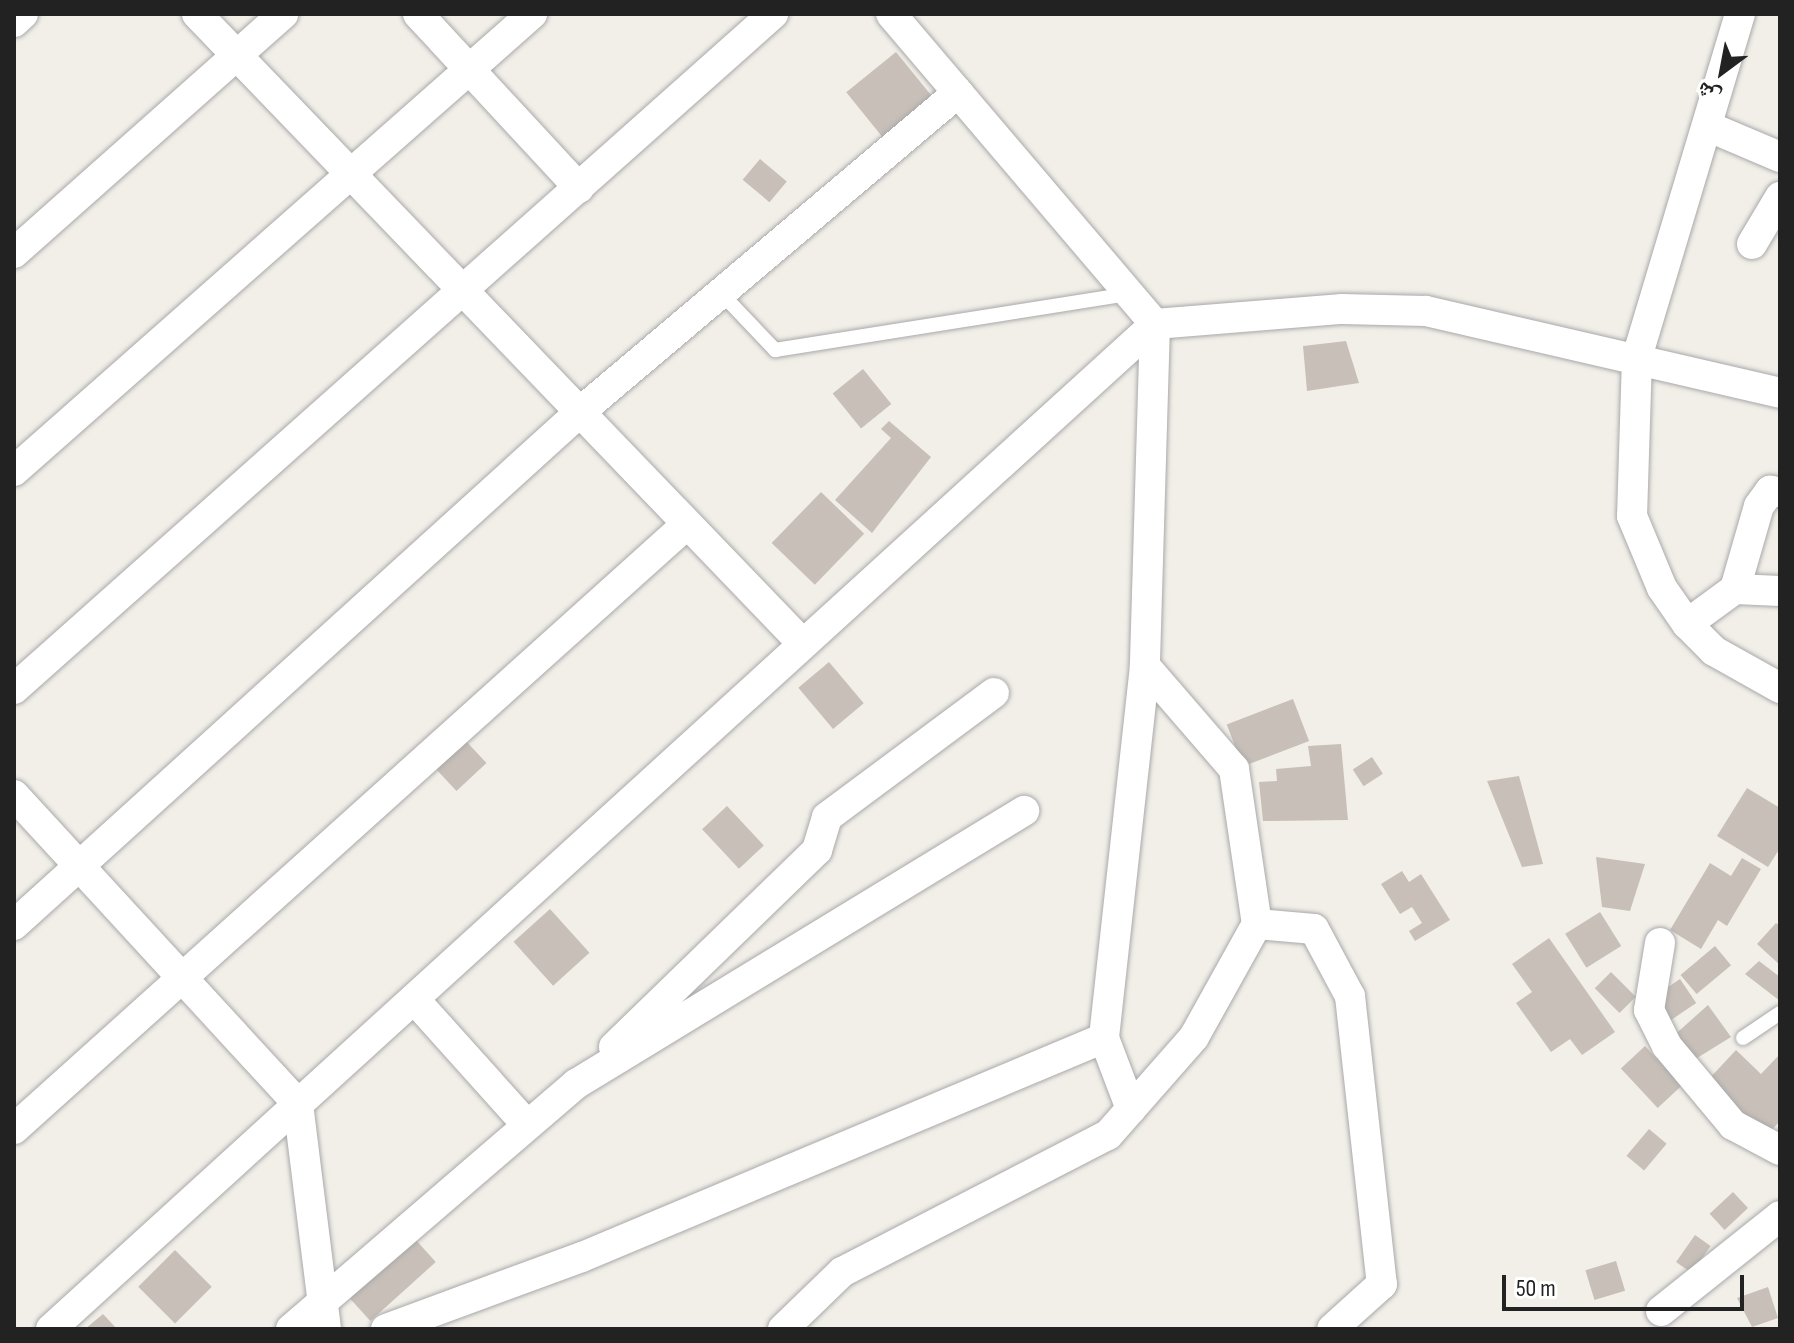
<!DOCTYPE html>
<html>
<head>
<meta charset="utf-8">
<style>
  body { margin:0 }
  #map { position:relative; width:1794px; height:1343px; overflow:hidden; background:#f2efe9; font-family:"Sofia Sans Condensed","Noto Naskh Arabic",sans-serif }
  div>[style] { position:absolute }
  .building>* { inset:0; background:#c7bfb8; transform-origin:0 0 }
  .roads { filter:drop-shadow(0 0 2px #a9a9a9) drop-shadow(0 0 2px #a9a9a9) }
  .service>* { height:14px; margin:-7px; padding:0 7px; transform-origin:7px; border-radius:7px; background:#fff }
  .minor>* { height:30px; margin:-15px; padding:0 15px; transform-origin:15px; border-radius:15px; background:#fff }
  span { translate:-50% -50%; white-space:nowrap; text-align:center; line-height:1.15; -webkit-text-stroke:6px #fff; paint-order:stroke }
  .frame { position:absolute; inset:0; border:16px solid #222; pointer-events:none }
  .north { position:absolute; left:1682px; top:32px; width:80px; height:80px; -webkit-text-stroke:6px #fff; paint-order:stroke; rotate:212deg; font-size:22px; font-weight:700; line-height:32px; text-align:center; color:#222 }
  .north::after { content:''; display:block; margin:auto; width:28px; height:36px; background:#222; clip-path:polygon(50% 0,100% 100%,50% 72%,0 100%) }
  .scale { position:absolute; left:1502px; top:1275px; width:242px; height:36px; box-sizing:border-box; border:4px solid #222; border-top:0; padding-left:10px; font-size:24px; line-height:28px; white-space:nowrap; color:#222; -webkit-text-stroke:6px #fff; paint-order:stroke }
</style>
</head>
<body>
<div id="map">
  <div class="building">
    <div style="left:896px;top:52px;width:59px;height:64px;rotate:51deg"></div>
    <div style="left:760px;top:159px;width:35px;height:27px;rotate:40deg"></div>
    <div style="clip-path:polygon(1346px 341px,1359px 383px,1307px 391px,1303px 346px)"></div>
    <div style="left:863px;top:369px;width:45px;height:39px;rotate:51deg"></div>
    <div style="clip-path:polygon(889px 421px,931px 457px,872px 533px,835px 500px,891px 438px,881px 429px)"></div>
    <div style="left:821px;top:492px;width:60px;height:71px;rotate:44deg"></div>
    <div style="left:829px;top:662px;width:54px;height:40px;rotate:50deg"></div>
    <div style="left:1293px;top:699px;width:45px;height:71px;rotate:69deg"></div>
    <div style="left:451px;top:725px;width:52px;height:41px;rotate:47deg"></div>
    <div style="clip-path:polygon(1341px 744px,1348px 820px,1263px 821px,1259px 782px,1277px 781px,1276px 769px,1311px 766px,1308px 746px)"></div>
    <div style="left:1372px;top:757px;width:20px;height:23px;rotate:57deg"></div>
    <div style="clip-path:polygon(1519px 776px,1543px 864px,1522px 867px,1487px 781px)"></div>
    <div style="clip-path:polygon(1747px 788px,1780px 808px,1780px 848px,1768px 867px,1717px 836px)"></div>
    <div style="left:727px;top:806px;width:54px;height:34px;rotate:47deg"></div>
    <div style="clip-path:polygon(1596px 857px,1645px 864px,1630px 911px,1602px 907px)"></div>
    <div style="clip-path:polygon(1742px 858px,1761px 869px,1727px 926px,1718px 920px,1701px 949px,1670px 930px,1710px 863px,1731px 876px)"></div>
    <div style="clip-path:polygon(1402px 871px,1409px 882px,1421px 874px,1450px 920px,1415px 941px,1409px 931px,1422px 923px,1412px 907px,1400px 914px,1381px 884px)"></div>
    <div style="left:550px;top:909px;width:59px;height:49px;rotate:48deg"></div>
    <div style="left:1600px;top:912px;width:40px;height:41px;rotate:58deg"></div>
    <div style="clip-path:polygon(1776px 923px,1780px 926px,1780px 965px,1757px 944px)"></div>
    <div style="clip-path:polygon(1549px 938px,1615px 1032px,1582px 1055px,1570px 1039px,1551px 1052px,1516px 1003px,1532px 992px,1512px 964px)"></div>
    <div style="left:1715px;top:946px;width:25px;height:45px;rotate:50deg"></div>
    <div style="clip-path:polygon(1759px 961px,1780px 977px,1780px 1001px,1745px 974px)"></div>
    <div style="left:1611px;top:972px;width:35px;height:23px;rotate:45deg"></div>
    <div style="left:1680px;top:979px;width:29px;height:33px;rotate:56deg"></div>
    <div style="clip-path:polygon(1708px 1005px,1731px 1037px,1689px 1063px,1670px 1039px)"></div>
    <div style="left:1645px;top:1046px;width:54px;height:33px;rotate:47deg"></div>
    <div style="clip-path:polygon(1736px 1050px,1761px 1074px,1780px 1054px,1780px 1121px,1766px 1136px,1707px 1081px)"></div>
    <div style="left:1649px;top:1129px;width:23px;height:35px;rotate:40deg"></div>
    <div style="left:1733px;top:1192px;width:22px;height:32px;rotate:47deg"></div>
    <div style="left:1695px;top:1235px;width:19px;height:33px;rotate:35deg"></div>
    <div style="left:415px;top:1239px;width:31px;height:88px;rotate:48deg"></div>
    <div style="left:175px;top:1250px;width:52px;height:52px;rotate:45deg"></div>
    <div style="left:1616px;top:1261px;width:31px;height:32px;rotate:73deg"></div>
    <div style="clip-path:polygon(1768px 1287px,1778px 1318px,1752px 1327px,1737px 1298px)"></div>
    <div style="clip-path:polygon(103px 1314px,117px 1329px,85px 1329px)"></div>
  </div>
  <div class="roads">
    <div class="service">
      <div style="left:721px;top:293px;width:79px;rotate:46.5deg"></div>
      <div style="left:775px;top:350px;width:357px;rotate:-9deg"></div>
      <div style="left:1743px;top:1038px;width:45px;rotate:-34deg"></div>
    </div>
    <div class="minor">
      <div style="left:197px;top:14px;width:874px;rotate:46.11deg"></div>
      <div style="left:418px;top:14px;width:237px;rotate:47.2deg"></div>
      <div style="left:891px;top:14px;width:407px;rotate:49.6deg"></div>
      <div style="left:1155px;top:324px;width:342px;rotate:91.7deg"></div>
      <div style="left:1145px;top:666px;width:374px;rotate:96.3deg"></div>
      <div style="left:1104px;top:1038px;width:76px;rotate:69.2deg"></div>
      <div style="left:1740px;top:14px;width:359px;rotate:106.7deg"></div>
      <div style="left:1637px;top:358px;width:158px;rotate:91.8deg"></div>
      <div style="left:1632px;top:516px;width:78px;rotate:67.4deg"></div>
      <div style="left:1662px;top:588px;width:44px;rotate:55.2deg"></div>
      <div style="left:1687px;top:624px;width:38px;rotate:45deg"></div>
      <div style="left:1714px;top:651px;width:76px;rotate:29.3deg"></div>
      <div style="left:14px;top:22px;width:12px;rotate:-42deg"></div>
      <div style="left:1707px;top:126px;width:79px;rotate:23deg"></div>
      <div style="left:1752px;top:244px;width:55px;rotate:-59.2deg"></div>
      <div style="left:14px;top:253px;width:360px;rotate:-41.6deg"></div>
      <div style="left:14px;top:471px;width:691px;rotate:-41.42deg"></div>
      <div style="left:1735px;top:589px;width:45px;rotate:2.5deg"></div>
      <div style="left:1687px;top:624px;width:59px;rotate:-36.1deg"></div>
      <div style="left:1735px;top:589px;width:86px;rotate:-73.9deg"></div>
      <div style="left:1759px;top:506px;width:19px;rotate:-54deg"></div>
      <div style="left:1770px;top:491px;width:10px;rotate:6deg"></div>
      <div style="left:1145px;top:666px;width:136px;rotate:49.2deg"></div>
      <div style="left:1234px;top:769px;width:157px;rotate:81.6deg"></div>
      <div style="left:14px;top:689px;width:1016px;rotate:-41.65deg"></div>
      <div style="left:14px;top:795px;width:420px;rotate:47.4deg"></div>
      <div style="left:298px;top:1104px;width:227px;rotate:82.9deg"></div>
      <div style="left:14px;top:925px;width:764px;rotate:-42.19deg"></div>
      <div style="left:580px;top:412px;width:495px;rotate:-40.2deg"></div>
      <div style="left:1660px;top:943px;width:68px;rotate:99.3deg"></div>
      <div style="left:1649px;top:1010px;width:40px;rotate:63.4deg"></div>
      <div style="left:1667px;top:1046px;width:103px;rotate:50.1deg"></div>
      <div style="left:1733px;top:1125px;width:53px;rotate:28deg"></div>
      <div style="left:414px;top:999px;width:168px;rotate:48.1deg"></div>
      <div style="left:614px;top:1047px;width:283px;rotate:-44.1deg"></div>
      <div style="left:817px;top:850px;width:34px;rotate:-73deg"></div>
      <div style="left:827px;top:817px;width:208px;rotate:-36.6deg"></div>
      <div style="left:14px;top:1129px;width:905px;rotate:-41.95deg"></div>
      <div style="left:1661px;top:1311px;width:152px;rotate:-38.6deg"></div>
      <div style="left:51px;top:1329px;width:1493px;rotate:-42.31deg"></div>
      <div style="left:1155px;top:324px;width:188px;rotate:-4.6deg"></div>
      <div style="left:1342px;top:309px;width:84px;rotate:1.4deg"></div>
      <div style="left:1426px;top:311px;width:363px;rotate:13deg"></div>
      <div style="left:291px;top:1329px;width:376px;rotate:-40.7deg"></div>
      <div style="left:576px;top:1084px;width:525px;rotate:-31.36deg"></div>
      <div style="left:386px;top:1329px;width:209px;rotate:-20.2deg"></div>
      <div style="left:582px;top:1257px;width:566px;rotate:-22.76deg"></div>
      <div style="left:783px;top:1329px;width:82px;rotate:-44deg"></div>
      <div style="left:842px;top:1272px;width:299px;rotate:-27.3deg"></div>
      <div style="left:1108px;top:1135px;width:130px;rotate:-48.7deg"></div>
      <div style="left:1194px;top:1037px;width:129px;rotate:-60.9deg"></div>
      <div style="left:1257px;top:924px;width:57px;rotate:5deg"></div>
      <div style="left:1314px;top:929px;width:76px;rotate:61.8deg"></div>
      <div style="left:1350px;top:996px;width:290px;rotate:83.7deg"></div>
      <div style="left:1382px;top:1284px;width:67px;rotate:138deg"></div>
    </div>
  </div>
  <div class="frame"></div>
  <div class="north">ش</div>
  <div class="scale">50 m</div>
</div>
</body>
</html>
